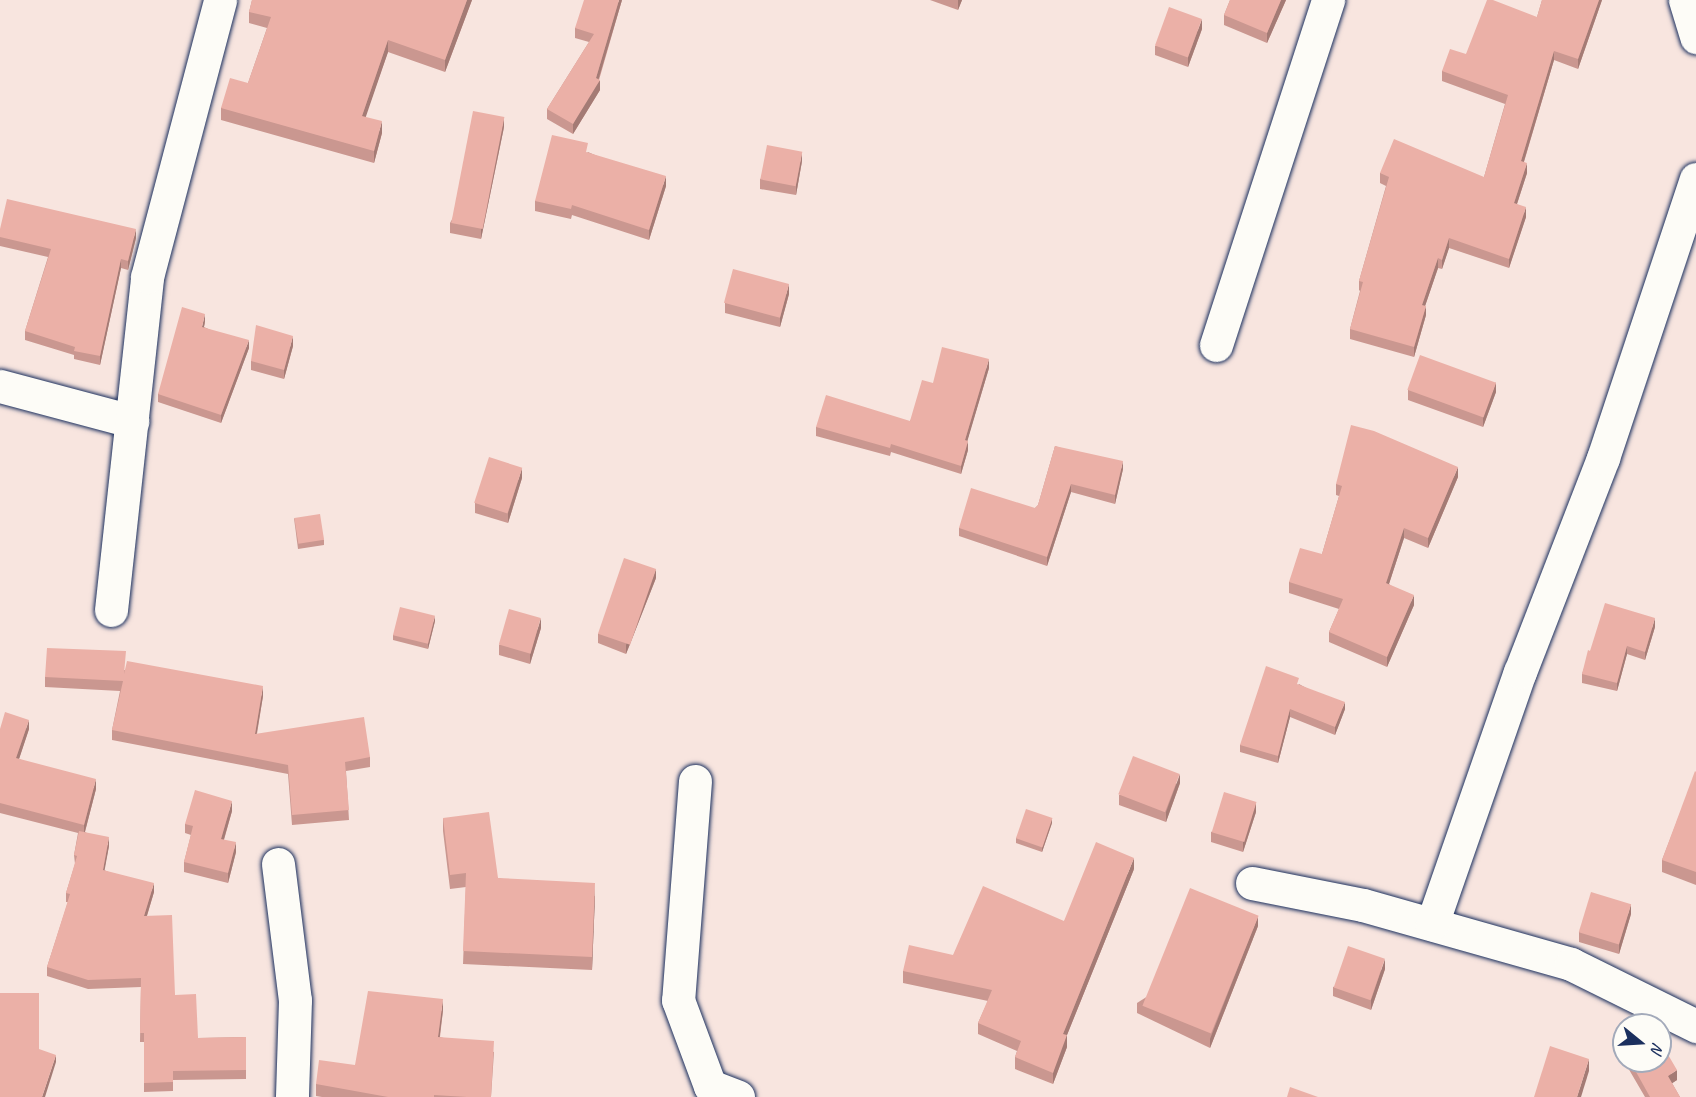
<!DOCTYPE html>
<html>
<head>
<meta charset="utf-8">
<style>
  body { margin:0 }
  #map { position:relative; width:1696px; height:1097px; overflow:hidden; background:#f8e5df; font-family:Caveat,sans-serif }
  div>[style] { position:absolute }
  .roads { filter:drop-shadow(0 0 2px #1b2f5e) drop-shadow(0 0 2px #1b2f5e) }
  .minor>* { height:33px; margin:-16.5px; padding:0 16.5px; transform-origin:16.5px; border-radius:16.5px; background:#fdfcf7 }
  .wall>* { inset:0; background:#ca9790 }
  .shaded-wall>* { inset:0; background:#a47b75 }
  .building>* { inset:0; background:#ebb0a7; transform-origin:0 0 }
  span { translate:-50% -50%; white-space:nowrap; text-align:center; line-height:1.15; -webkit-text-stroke:5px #fdfcf7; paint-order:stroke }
  .north { position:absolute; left:1612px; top:1013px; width:60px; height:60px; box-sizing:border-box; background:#fdfcf7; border:2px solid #a3aaba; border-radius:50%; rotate:108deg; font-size:16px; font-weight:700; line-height:24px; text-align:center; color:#1b2f5e }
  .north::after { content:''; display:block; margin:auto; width:21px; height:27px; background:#1b2f5e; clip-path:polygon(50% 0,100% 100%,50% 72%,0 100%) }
</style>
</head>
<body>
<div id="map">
  <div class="roads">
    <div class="minor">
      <div style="left:1685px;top:0;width:39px;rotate:73deg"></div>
      <div style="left:1216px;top:345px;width:363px;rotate:-72deg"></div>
      <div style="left:0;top:386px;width:137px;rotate:14.9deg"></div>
      <div style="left:111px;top:610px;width:335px;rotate:-83.8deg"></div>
      <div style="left:147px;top:277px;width:286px;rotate:-75.2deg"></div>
      <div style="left:695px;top:781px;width:220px;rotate:94.4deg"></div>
      <div style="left:678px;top:1000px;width:92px;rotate:69.6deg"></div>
      <div style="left:710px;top:1086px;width:30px;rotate:21deg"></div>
      <div style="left:278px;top:864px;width:137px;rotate:82.9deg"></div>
      <div style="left:295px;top:1000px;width:97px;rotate:91.8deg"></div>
      <div style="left:1252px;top:883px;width:113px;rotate:11.2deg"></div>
      <div style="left:1363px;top:905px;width:216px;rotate:15.8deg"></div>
      <div style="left:1571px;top:964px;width:140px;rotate:26.4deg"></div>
      <div style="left:1432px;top:924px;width:267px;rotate:-70.8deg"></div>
      <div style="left:1520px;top:672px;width:230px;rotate:-68.8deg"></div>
      <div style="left:1603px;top:458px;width:294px;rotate:-71.6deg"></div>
    </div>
  </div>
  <div class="wall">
    <div style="clip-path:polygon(252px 0,472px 0,445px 72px,388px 52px,365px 117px,382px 133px,374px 163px,221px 120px,221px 108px,248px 83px,267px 28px,249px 23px,249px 12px)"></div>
    <div style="clip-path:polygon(622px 0,599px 80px,600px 90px,573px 134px,547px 119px,547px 109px,589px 42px,575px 38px,575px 28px)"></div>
    <div style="clip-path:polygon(930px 0,962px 0,958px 10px)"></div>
    <div style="clip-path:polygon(1230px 0,1286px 0,1267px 43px,1224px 25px,1224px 15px)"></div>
    <div style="clip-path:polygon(1542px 0,1602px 0,1578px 69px,1554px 60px,1524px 162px,1527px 173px,1517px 204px,1526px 217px,1509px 268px,1449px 248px,1442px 269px,1438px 268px,1425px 306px,1426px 315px,1414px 357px,1350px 339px,1350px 329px,1360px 291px,1359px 290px,1359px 281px,1386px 186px,1380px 183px,1380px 173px,1484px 177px,1505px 104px,1442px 81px,1442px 71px,1466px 54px,1537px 17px)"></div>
    <div style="clip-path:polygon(1202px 29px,1188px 67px,1155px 55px,1155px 46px)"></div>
    <div style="clip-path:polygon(504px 127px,481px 239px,450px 233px,450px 223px)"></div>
    <div style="clip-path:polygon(588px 152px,666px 186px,649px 240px,572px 215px,571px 219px,535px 211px,535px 201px)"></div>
    <div style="clip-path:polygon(802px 161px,796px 195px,760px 189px,760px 179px)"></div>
    <div style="clip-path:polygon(0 229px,136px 238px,128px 270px,121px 268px,100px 365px,74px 359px,74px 355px,25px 340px,25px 331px,48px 257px,0 246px)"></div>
    <div style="clip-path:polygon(789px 294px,780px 327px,725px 313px,725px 303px)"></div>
    <div style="clip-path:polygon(205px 322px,204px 327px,249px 348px,221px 423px,158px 402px,158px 394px)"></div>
    <div style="clip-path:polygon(293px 346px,284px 379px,251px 370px,251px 361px)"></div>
    <div style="clip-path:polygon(989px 368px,967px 441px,968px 450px,961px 474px,891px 452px,890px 456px,816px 436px,816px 427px,910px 421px,933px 383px)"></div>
    <div style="clip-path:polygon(1408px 390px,1496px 392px,1483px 427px,1408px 400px)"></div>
    <div style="clip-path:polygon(1055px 446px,1123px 469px,1115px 504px,1071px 492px,1047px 566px,959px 536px,959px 528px,1035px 508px,1038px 505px)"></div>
    <div style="clip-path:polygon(1458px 477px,1428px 548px,1404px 538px,1389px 584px,1414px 605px,1387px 667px,1329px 642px,1329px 632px,1339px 609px,1289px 593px,1289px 582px,1322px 554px,1339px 496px,1336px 495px,1336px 484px)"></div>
    <div style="clip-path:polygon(522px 478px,508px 523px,475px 513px,475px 503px)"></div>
    <div style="clip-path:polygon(294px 518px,324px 540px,324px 545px,298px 549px)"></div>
    <div style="clip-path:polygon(656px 578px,626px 654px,598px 643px,598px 634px)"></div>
    <div style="clip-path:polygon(435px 621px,428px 649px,393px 640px,393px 635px)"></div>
    <div style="clip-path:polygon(1655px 627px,1645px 660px,1627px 654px,1617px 691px,1582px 683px,1582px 674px,1590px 651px)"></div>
    <div style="clip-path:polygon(541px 628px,530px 664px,499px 655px,499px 645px)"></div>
    <div style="clip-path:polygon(125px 670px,263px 696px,257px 734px,370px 757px,370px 767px,346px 771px,349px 820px,292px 825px,288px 774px,112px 740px,112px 730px,120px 691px,45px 687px,45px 677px)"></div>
    <div style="clip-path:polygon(1299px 684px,1345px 709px,1335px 735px,1290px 717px,1278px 763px,1240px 752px,1240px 745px)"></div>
    <div style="clip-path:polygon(0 729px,29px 729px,19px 759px,96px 789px,85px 832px,109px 846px,104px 870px,154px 892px,147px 916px,175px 995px,198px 1038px,246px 1037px,246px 1079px,173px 1080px,173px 1091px,144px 1092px,144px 1042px,140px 1042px,141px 987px,88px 989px,47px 976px,47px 967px,68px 902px,66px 902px,66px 893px,75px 864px,74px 855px,78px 833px,0 813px)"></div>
    <div style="clip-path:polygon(1696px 772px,1696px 885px,1662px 872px,1662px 860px)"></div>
    <div style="clip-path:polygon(1180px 783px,1166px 822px,1119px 805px,1119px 795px)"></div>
    <div style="clip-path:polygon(232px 811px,224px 840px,236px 852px,228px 883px,184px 872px,184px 862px,191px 835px,185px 833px,185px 824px)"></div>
    <div style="clip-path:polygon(1256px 812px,1243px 852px,1211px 842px,1211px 832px)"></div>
    <div style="clip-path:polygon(443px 818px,498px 878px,595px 896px,592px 970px,463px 964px,466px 887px,450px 889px,443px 831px)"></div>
    <div style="clip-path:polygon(1052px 823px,1042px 852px,1016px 843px,1016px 838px)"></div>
    <div style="clip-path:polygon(1134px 869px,1067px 1035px,1067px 1047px,1053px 1084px,1015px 1069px,1015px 1057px,1017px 1051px,978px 1034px,978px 1023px,988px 1001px,903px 983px,903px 971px,953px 955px,1064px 921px)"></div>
    <div style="clip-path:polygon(1631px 914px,1619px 954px,1579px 942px,1579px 932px)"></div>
    <div style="clip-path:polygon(1258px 926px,1210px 1048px,1137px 1013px,1137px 1003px)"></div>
    <div style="clip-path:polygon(1385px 969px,1371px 1010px,1333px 996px,1333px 987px)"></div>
    <div style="clip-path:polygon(443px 1010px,440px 1037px,494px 1052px,491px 1097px,322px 1097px,316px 1096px,316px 1084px,355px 1065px)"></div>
    <div style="clip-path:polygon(1624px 1043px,1624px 1061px,1620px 1055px,1620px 1045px)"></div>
    <div style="clip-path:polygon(1624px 1061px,1660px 1061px,1677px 1080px,1672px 1083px,1680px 1097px,1645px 1097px)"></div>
  </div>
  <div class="shaded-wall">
    <div style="clip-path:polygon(467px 0,472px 0,445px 72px,445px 60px)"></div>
    <div style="clip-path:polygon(619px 0,622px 0,597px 84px,600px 80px,600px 90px,573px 134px,573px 124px,596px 78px)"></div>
    <div style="clip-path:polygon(958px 0,962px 0,958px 10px)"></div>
    <div style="clip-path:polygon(1281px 0,1286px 0,1267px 43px,1267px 33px)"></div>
    <div style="clip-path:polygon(1599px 0,1602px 0,1578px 69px,1578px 59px)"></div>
    <div style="clip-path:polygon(1202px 19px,1202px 29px,1188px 67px,1188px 57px)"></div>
    <div style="clip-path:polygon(388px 40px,388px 52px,362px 128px,362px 116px)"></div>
    <div style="clip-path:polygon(1554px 51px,1554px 60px,1521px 171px,1521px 161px)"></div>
    <div style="clip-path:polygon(504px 117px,504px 127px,481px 239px,481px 230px)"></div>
    <div style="clip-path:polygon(382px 121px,382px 133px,374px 163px,374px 151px)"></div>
    <div style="clip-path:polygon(802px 152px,802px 161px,796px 195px,796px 185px)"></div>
    <div style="clip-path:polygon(1527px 163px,1527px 173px,1514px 213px,1514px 203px)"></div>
    <div style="clip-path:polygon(666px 176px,666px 186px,649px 240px,649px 230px)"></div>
    <div style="clip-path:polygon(1526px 207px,1526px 217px,1509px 268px,1509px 259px)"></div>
    <div style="clip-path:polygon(136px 229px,136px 238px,128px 270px,128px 261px)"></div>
    <div style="clip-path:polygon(1449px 238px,1449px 248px,1442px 269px,1442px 260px)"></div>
    <div style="clip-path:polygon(1438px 258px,1438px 268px,1422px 315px,1422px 305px)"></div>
    <div style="clip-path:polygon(121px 259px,121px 268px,100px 365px,100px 356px)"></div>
    <div style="clip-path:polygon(789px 284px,789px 294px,780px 327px,780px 317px)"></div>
    <div style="clip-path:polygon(1426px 306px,1426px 315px,1414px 357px,1414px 347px)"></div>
    <div style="clip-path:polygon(205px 314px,205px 322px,202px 335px,202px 327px)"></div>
    <div style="clip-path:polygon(293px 336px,293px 346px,284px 379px,284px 370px)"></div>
    <div style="clip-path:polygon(249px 340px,249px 348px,221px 423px,221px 415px)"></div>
    <div style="clip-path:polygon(989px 359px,989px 368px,965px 449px,965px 440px)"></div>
    <div style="clip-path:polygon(1496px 382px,1496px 392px,1483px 427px,1483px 417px)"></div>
    <div style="clip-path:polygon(968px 441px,968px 450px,961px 474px,961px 466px)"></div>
    <div style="clip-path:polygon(1123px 461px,1123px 469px,1115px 504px,1115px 495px)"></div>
    <div style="clip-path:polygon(1458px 467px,1458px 477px,1428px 548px,1428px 538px)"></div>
    <div style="clip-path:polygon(522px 468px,522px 478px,508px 523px,508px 513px)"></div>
    <div style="clip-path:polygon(1071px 484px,1071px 492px,1047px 566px,1047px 557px)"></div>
    <div style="clip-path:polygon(1404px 528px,1404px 538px,1386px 593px,1386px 583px)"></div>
    <div style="clip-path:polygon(656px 569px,656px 578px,626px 654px,626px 645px)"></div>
    <div style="clip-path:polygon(1414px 595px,1414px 605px,1387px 667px,1387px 657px)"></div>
    <div style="clip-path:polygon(435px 616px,435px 621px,428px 649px,428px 644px)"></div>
    <div style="clip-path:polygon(541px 618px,541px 628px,530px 664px,530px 654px)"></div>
    <div style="clip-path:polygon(1655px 618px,1655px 627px,1645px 660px,1645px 652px)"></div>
    <div style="clip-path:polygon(1627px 646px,1627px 654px,1617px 691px,1617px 683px)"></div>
    <div style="clip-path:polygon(263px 686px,263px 696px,255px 743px,255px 734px)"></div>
    <div style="clip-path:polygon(1345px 702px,1345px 709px,1335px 735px,1335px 727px)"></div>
    <div style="clip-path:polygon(1290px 709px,1290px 717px,1278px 763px,1278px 756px)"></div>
    <div style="clip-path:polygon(29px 720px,29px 729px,16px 768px,16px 758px)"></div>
    <div style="clip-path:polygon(1180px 774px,1180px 783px,1166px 822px,1166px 812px)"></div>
    <div style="clip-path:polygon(96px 779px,96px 789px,84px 835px,84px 825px)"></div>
    <div style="clip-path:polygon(232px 801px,232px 811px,221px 849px,221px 839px)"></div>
    <div style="clip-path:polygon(1256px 802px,1256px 812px,1243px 852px,1243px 842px)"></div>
    <div style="clip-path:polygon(1052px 818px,1052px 823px,1042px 852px,1042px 847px)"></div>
    <div style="clip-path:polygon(109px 837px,109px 846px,103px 879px,103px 870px)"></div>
    <div style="clip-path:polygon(236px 842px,236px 852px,228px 883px,228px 873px)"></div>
    <div style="clip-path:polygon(1134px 858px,1134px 869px,1067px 1035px,1067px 1047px,1053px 1084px,1053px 1073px,1063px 1034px)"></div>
    <div style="clip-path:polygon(154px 883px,154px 892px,144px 925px,144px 916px)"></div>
    <div style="clip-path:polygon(595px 883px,595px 896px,592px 970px,592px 957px)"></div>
    <div style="clip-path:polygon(1631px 904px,1631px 914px,1619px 954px,1619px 944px)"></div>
    <div style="clip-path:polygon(1258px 916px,1258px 926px,1210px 1048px,1210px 1039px)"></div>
    <div style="clip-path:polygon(1385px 959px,1385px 969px,1371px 1010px,1371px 1000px)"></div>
    <div style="clip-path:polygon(443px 999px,443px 1010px,438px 1049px,438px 1037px)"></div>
    <div style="clip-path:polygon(56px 1055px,56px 1062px,45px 1097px,42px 1097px)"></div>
    <div style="clip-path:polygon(1589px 1059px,1589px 1071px,1581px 1097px,1577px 1097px)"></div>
    <div style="clip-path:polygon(1677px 1070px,1677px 1080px,1668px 1086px,1668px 1076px)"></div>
  </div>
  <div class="building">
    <div style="clip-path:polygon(252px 0,467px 0,445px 60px,388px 40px,362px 116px,382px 121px,374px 151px,221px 108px,230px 78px,248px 83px,271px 17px,249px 12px)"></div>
    <div style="clip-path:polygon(584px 0,619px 0,596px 78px,600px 80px,573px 124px,547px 109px,594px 34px,575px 28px)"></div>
    <div style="clip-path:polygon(1230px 0,1281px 0,1267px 33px,1224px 15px)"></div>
    <div style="clip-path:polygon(1487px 0,1493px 0,1537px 17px,1542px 0,1599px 0,1578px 59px,1554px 51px,1521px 161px,1527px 163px,1514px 203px,1526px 207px,1509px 259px,1449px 238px,1442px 260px,1438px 258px,1422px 305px,1426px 306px,1414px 347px,1350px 329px,1363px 282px,1359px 281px,1389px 177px,1380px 173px,1394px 139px,1484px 177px,1508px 95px,1442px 71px,1450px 49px,1466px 54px)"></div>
    <div style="left:1169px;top:7px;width:35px;height:41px;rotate:20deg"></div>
    <div style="left:473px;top:111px;width:32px;height:114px;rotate:11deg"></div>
    <div style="clip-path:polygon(552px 135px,588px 143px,586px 152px,666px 176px,649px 230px,572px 205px,571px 209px,535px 201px)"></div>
    <div style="left:767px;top:145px;width:36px;height:35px;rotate:11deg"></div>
    <div style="clip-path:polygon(7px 199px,136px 229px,128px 261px,121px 259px,100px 356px,74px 351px,75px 347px,25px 331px,51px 249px,0 237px,0 229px)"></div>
    <div style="left:733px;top:269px;width:58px;height:35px;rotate:15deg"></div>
    <div style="clip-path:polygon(182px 307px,205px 314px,202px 327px,249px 340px,221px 415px,158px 394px)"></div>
    <div style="clip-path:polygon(256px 325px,293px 336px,284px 370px,251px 361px)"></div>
    <div style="clip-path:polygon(942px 347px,989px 359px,965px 440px,968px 441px,961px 466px,891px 444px,890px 448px,816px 427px,826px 395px,910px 421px,922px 380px,933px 383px)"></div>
    <div style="left:1420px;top:355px;width:81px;height:37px;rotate:20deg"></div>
    <div style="clip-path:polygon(1351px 425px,1374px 431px,1458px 467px,1428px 538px,1404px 528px,1386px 583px,1414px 595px,1387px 657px,1329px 632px,1343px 599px,1289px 582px,1300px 548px,1322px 554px,1342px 486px,1336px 484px)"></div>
    <div style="clip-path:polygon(1055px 446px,1123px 461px,1115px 495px,1071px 484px,1047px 557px,959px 528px,971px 488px,1035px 508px,1038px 505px)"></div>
    <div style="left:489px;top:457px;width:35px;height:48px;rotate:18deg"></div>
    <div style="left:320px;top:514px;width:26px;height:26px;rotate:81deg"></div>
    <div style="left:624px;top:558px;width:34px;height:80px;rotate:19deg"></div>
    <div style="clip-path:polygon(1605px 603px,1655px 618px,1645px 652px,1627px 646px,1617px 683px,1582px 674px,1588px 650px,1590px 651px)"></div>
    <div style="left:400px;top:607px;width:36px;height:29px;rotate:14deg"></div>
    <div style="left:509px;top:609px;width:33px;height:37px;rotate:16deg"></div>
    <div style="clip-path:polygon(47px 648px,126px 651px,124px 674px,127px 661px,263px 686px,255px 734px,364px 717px,370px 757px,345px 762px,349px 810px,292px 815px,288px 765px,112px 730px,123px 681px,45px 677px)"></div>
    <div style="clip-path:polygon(1266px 666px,1299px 678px,1297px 684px,1345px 702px,1335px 727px,1290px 709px,1278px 756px,1240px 745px)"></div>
    <div style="clip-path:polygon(5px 712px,29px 720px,16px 758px,96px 779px,84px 825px,0 803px,0 729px)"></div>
    <div style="left:1133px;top:756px;width:50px;height:41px;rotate:21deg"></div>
    <div style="clip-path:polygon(1695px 771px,1696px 772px,1696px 872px,1662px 860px)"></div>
    <div style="clip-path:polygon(195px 790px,232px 801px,221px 839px,236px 842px,228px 873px,184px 862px,193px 826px,185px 824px)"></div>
    <div style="left:1224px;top:792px;width:34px;height:42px;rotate:17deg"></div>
    <div style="left:1026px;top:809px;width:28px;height:31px;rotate:19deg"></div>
    <div style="clip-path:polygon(489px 812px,498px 878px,595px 883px,592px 957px,463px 951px,466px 873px,450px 875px,443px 818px)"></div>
    <div style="clip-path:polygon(79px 831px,109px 837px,103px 870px,154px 883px,144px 916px,172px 915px,175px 995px,196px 994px,198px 1038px,246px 1037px,246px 1070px,173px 1071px,173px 1082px,144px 1083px,144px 1033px,140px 1033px,141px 978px,88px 980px,47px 967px,70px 894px,66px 893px,77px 856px,74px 855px)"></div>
    <div style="clip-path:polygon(1096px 842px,1134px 858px,1063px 1034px,1067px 1035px,1053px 1073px,1015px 1057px,1021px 1041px,978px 1023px,992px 990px,903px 971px,909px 945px,953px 955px,983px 886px,1064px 921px)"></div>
    <div style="left:1190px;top:888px;width:74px;height:127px;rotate:22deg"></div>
    <div style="left:1591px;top:892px;width:42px;height:42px;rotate:17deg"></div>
    <div style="left:1348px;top:946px;width:39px;height:44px;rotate:19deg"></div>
    <div style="clip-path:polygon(368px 991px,443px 999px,438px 1037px,494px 1041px,491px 1097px,467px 1097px,434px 1095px,434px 1097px,388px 1097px,316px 1084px,319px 1060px,355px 1065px)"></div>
    <div style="clip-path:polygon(0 993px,39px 993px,39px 1049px,56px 1055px,42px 1097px,0 1097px)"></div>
    <div style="clip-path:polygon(1660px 1041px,1677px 1070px,1668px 1076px,1680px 1097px,1650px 1097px,1630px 1061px,1660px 1061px)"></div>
    <div style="clip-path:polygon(1624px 1043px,1624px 1051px,1620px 1045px)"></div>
    <div style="clip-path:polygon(1550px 1046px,1589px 1059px,1577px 1097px,1534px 1097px)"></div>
    <div style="clip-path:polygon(1290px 1087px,1318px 1097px,1287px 1097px)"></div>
  </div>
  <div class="north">N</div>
</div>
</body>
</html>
